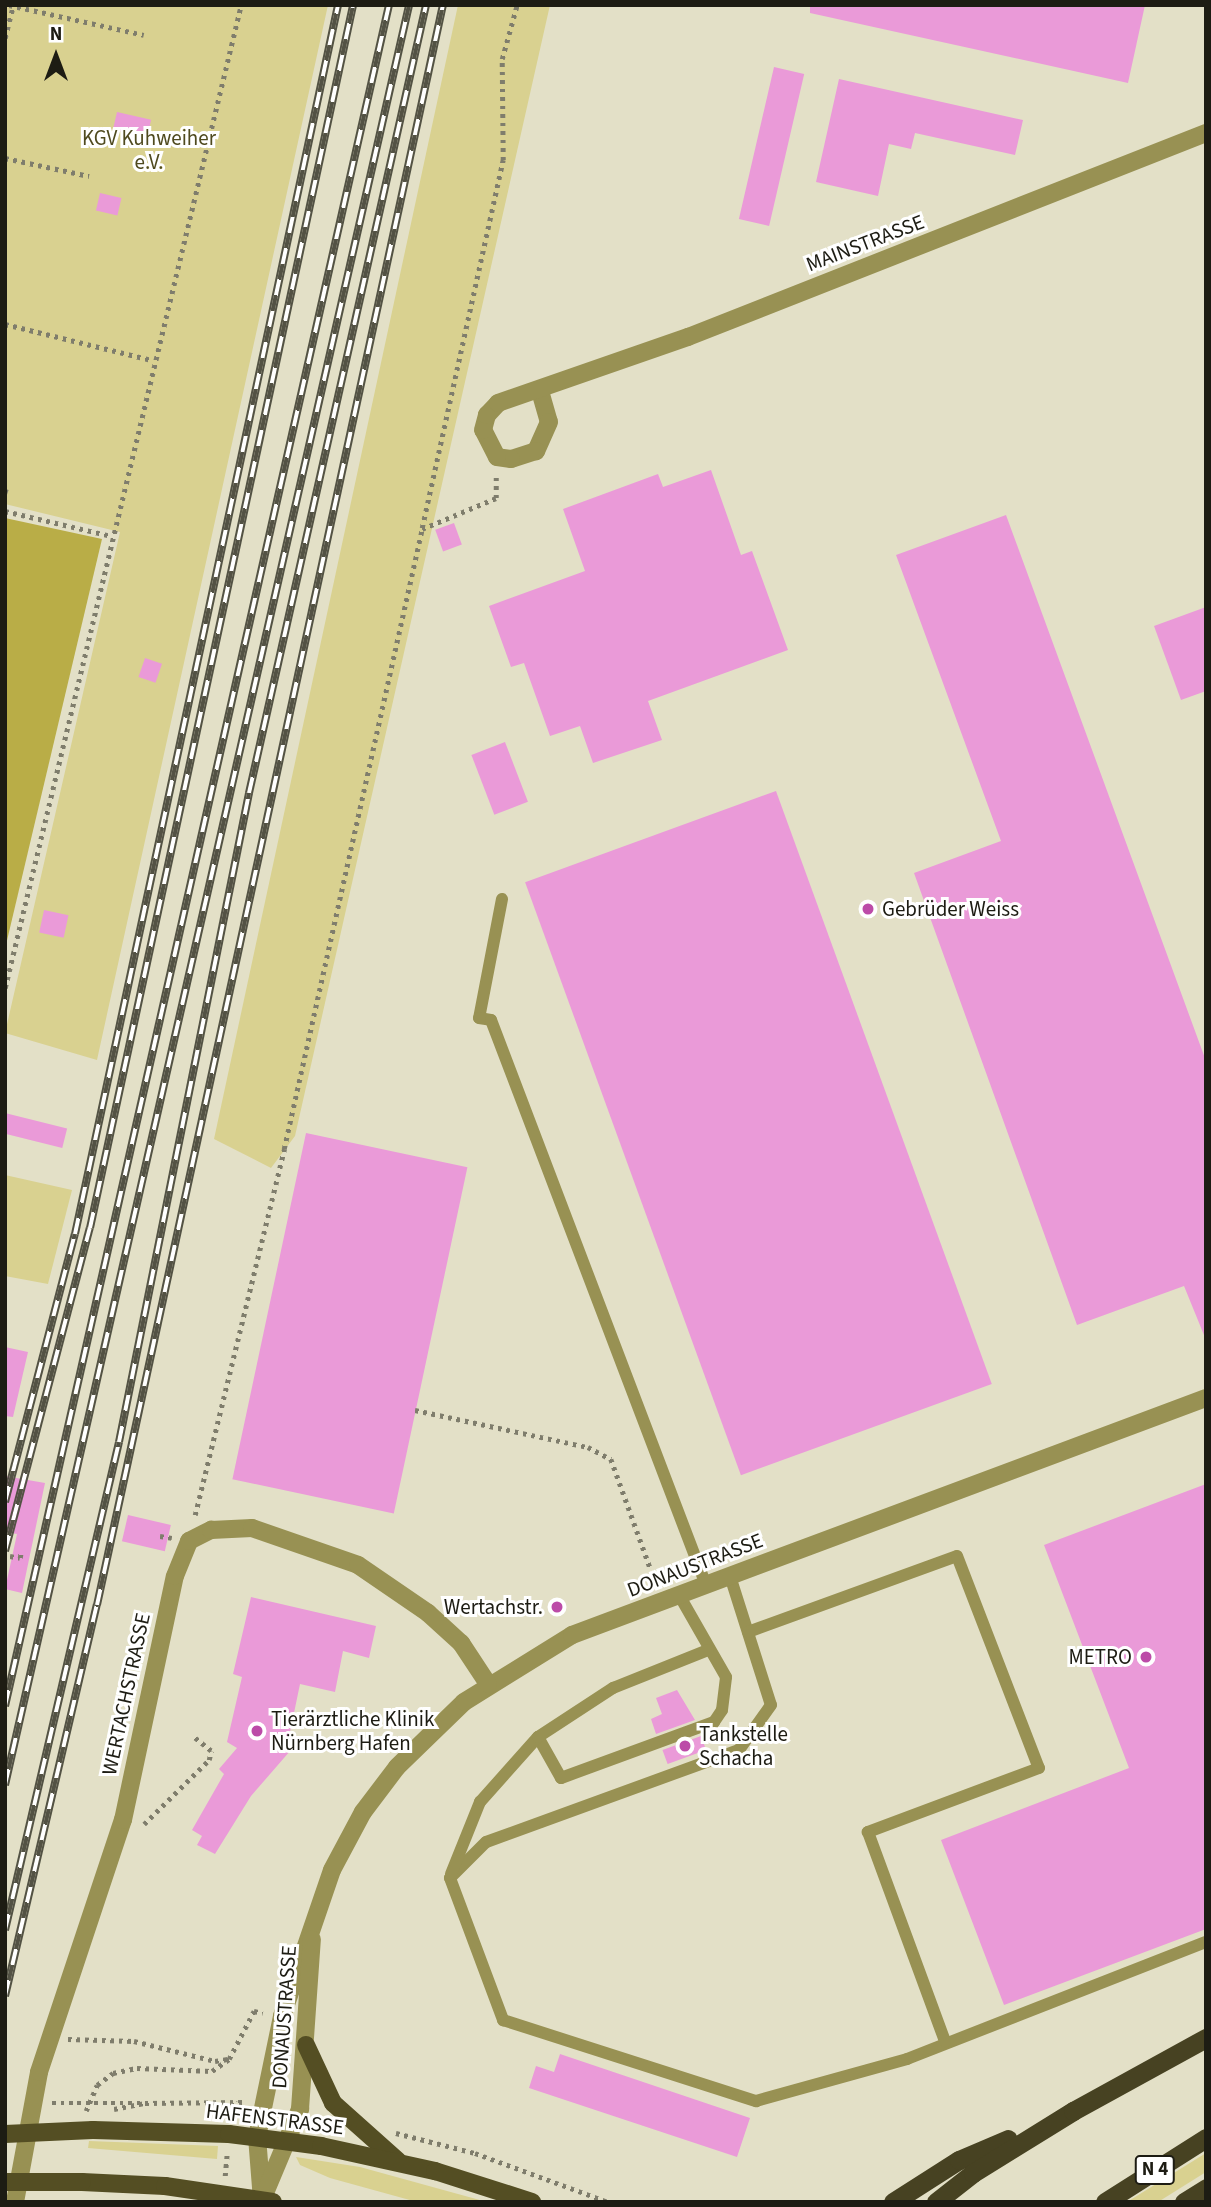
<!DOCTYPE html>
<html>
<head>
<meta charset="utf-8">
<style>
  body { margin:0 }
  #map { position:relative; width:1211px; height:2207px; overflow:hidden; background:#e3e0c7; font-family:"Source Sans 3",sans-serif }
  div>[style] { position:absolute }
  .green>* { inset:0; background:#d9d190 }
  .forest>* { inset:0; background:#b9ad47 }
  .building>* { inset:0; background:#ea9ad8; transform-origin:0 0 }
  .path>* { height:4.5px; margin-top:-2.25px; transform-origin:0; background:repeating-linear-gradient(90deg,#7f7d6c 0 3.5px,transparent 0 8.5px) }
  .service>* { height:12px; margin:-6px; padding:0 6px; transform-origin:6px; border-radius:6px; background:#989153 }
  .minor>* { height:18px; margin:-9px; padding:0 9px; transform-origin:9px; border-radius:9px; background:#989153 }
  .primary>* { height:18px; margin:-9px; padding:0 9px; transform-origin:9px; border-radius:9px; background:#544e23 }
  .trunk>* { height:19px; margin:-9.5px; padding:0 9.5px; transform-origin:9.5px; border-radius:9.5px; background:#474222 }
  .rail>* { height:8px; margin-top:-4px; transform-origin:0; background:repeating-linear-gradient(90deg,#fff 0 16px,#535244 0 32px); box-sizing:border-box; border-block:2px solid #535244 }
  .primary-bridge>* { height:18px; margin:-9px; padding:0 9px; transform-origin:9px; border-radius:9px; background:#544e23 }
  .dots>* { width:19px; height:19px; translate:-50% -50%; box-sizing:border-box; border:4px solid #fff; border-radius:50% }
  span { translate:-50% -50%; white-space:nowrap; text-align:center; line-height:1.15; -webkit-text-stroke:6px #fff; paint-order:stroke }
  .shield-label span { padding:2px 5px; background:#fff; border:2px solid; border-radius:5px; -webkit-text-stroke-width:0 }
  .shield-label { font-size:19px; color:#1d1c13; font-weight:700 }
  .park-label { font-size:21px; color:#4f4a1f }
  .street-label { font-size:21px; color:#1d1c13 }
  .poi-label { font-size:21px; color:#1d1c13 }
  .left { translate:0 -50%; text-align:left }
  .right { translate:-100% -50%; text-align:right }
  .frame { position:absolute; inset:0; border:7px solid #1d1c13; pointer-events:none }
  .north { position:absolute; left:21px; top:21px; width:70px; height:70px; -webkit-text-stroke:5px #fff; paint-order:stroke; rotate:0deg; font-size:19px; font-weight:700; line-height:28px; text-align:center; color:#1d1c13 }
  .north::after { content:''; display:block; margin:auto; width:24px; height:32px; background:#1d1c13; clip-path:polygon(50% 0,100% 100%,50% 72%,0 100%) }
</style>
</head>
<body>
<div id="map">
  <div class="green">
    <div style="clip-path:polygon(5px 5px,328px 5px,97px 1060px,5px 1033px,120px 532px,5px 504px)"></div>
    <div style="clip-path:polygon(458px 5px,550px 5px,295px 1136px,271px 1168px,214px 1139px)"></div>
    <div style="clip-path:polygon(5px 1175px,72px 1190px,48px 1284px,5px 1276px)"></div>
    <div style="clip-path:polygon(89px 2141px,218px 2146px,217px 2159px,88px 2148px)"></div>
    <div style="clip-path:polygon(1206px 2153px,1206px 2172px,1158px 2202px,1127px 2202px)"></div>
    <div style="clip-path:polygon(296px 2157px,360px 2167px,487px 2202px,417px 2202px,330px 2178px,300px 2165px)"></div>
  </div>
  <div class="forest">
    <div style="clip-path:polygon(5px 518px,102px 539px,5px 949px)"></div>
  </div>
  <div class="building">
    <div style="clip-path:polygon(810px 5px,1145px 5px,1128px 83px,810px 13px)"></div>
    <div style="left:774px;top:67px;width:31px;height:156px;rotate:13deg"></div>
    <div style="clip-path:polygon(839px 79px,1023px 120px,1015px 155px,915px 133px,911px 149px,889px 144px,878px 196px,816px 182px)"></div>
    <div style="left:117px;top:112px;width:35px;height:18px;rotate:13deg"></div>
    <div style="left:100px;top:193px;width:22px;height:18px;rotate:13deg"></div>
    <div style="clip-path:polygon(711px 470px,741px 555px,752px 551px,788px 650px,648px 701px,662px 740px,593px 763px,580px 726px,550px 736px,524px 663px,511px 667px,489px 606px,585px 571px,563px 509px,658px 474px,663px 487px)"></div>
    <div style="clip-path:polygon(1006px 515px,1206px 1061px,1206px 1340px,1184px 1286px,1077px 1325px,914px 873px,1001px 841px,896px 555px)"></div>
    <div style="left:454px;top:523px;width:23px;height:20px;rotate:70deg"></div>
    <div style="clip-path:polygon(1206px 607px,1206px 691px,1181px 700px,1154px 626px)"></div>
    <div style="left:145px;top:658px;width:18px;height:20px;rotate:19deg"></div>
    <div style="left:505px;top:742px;width:64px;height:36px;rotate:69deg"></div>
    <div style="left:776px;top:791px;width:631px;height:267px;rotate:70deg"></div>
    <div style="left:44px;top:910px;width:25px;height:23px;rotate:12deg"></div>
    <div style="left:5px;top:1113px;width:64px;height:20px;rotate:14deg"></div>
    <div style="left:306px;top:1133px;width:165px;height:354px;rotate:12deg"></div>
    <div style="clip-path:polygon(5px 1347px,28px 1352px,13px 1417px,5px 1416px)"></div>
    <div style="clip-path:polygon(5px 1476px,45px 1483px,22px 1593px,5px 1589px,17px 1534px,5px 1532px)"></div>
    <div style="clip-path:polygon(1206px 1484px,1206px 1929px,1004px 2005px,941px 1840px,1129px 1768px,1044px 1545px)"></div>
    <div style="left:128px;top:1515px;width:44px;height:27px;rotate:13deg"></div>
    <div style="clip-path:polygon(251px 1597px,376px 1626px,369px 1658px,343px 1651px,335px 1692px,300px 1684px,289px 1737px,297px 1743px,251px 1796px,215px 1854px,197px 1845px,202px 1836px,192px 1830px,224px 1774px,219px 1769px,237px 1748px,227px 1742px,242px 1677px,233px 1674px)"></div>
    <div style="clip-path:polygon(677px 1690px,695px 1720px,656px 1734px,651px 1719px,662px 1714px,656px 1698px)"></div>
    <div style="left:701px;top:1736px;width:15px;height:41px;rotate:70deg"></div>
    <div style="clip-path:polygon(560px 2054px,750px 2118px,737px 2157px,529px 2088px,536px 2066px,554px 2072px)"></div>
  </div>
  <div class="path">
    <div style="left:9px;top:5px;width:138px;rotate:12.5deg"></div>
    <div style="left:5px;top:38px;width:34px;rotate:-76deg"></div>
    <div style="left:5px;top:158px;width:86px;rotate:12.1deg"></div>
    <div style="left:5px;top:324px;width:151px;rotate:13.8deg"></div>
    <div style="left:5px;top:491px;width:3px;rotate:18deg"></div>
    <div style="left:5px;top:511px;width:110px;rotate:13.2deg"></div>
    <div style="left:422px;top:528px;width:377px;rotate:-77.6deg"></div>
    <div style="left:503px;top:160px;width:101px;rotate:-90.6deg"></div>
    <div style="left:502px;top:59px;width:56px;rotate:-74.5deg"></div>
    <div style="left:5px;top:988px;width:1011px;rotate:-76.5deg"></div>
    <div style="left:415px;top:1410px;width:177px;rotate:12.1deg"></div>
    <div style="left:588px;top:1447px;width:26px;rotate:28deg"></div>
    <div style="left:611px;top:1459px;width:133px;rotate:70.2deg"></div>
    <div style="left:195px;top:1515px;width:377px;rotate:-76.3deg"></div>
    <div style="left:284px;top:1149px;width:635px;rotate:-77.45deg"></div>
    <div style="left:422px;top:529px;width:80px;rotate:-22.7deg"></div>
    <div style="left:496px;top:498px;width:23px;rotate:-90deg"></div>
    <div style="left:160px;top:1536px;width:12px;rotate:9deg"></div>
    <div style="left:10px;top:1556px;width:10px;rotate:11deg"></div>
    <div style="left:20px;top:1558px;width:6px;rotate:-81deg"></div>
    <div style="left:144px;top:1824px;width:91px;rotate:-44.6deg"></div>
    <div style="left:209px;top:1760px;width:9px;rotate:-77deg"></div>
    <div style="left:211px;top:1751px;width:21px;rotate:-141deg"></div>
    <div style="left:68px;top:2039px;width:66px;rotate:1.7deg"></div>
    <div style="left:134px;top:2041px;width:83px;rotate:13.9deg"></div>
    <div style="left:215px;top:2061px;width:13px;rotate:-9deg"></div>
    <div style="left:52px;top:2103px;width:92px"></div>
    <div style="left:114px;top:2109px;width:32px;rotate:-11deg"></div>
    <div style="left:145px;top:2103px;width:99px;rotate:-0.6deg"></div>
    <div style="left:86px;top:2111px;width:28px;rotate:-67deg"></div>
    <div style="left:97px;top:2085px;width:20px;rotate:-37deg"></div>
    <div style="left:113px;top:2073px;width:25px;rotate:-12deg"></div>
    <div style="left:137px;top:2068px;width:75px;rotate:2.3deg"></div>
    <div style="left:212px;top:2071px;width:21px;rotate:-35deg"></div>
    <div style="left:229px;top:2059px;width:54px;rotate:-62.5deg"></div>
    <div style="left:254px;top:2011px;width:9px;rotate:13deg"></div>
    <div style="left:233px;top:2118px;width:17px;rotate:-73deg"></div>
    <div style="left:396px;top:2133px;width:81px;rotate:14.2deg"></div>
    <div style="left:475px;top:2153px;width:142px;rotate:20.2deg"></div>
    <div style="left:225px;top:2176px;width:22px;rotate:-85deg"></div>
  </div>
  <div class="service">
    <div style="left:502px;top:899px;width:121px;rotate:100.9deg"></div>
    <div style="left:479px;top:1018px;width:12px;rotate:9deg"></div>
    <div style="left:491px;top:1020px;width:605px;rotate:69.17deg"></div>
    <div style="left:730px;top:1576px;width:135px;rotate:72.4deg"></div>
    <div style="left:771px;top:1705px;width:55px;rotate:125.4deg"></div>
    <div style="left:739px;top:1750px;width:269px;rotate:160deg"></div>
    <div style="left:486px;top:1842px;width:51px;rotate:135deg"></div>
    <div style="left:450px;top:1878px;width:152px;rotate:69.5deg"></div>
    <div style="left:503px;top:2020px;width:266px;rotate:17.8deg"></div>
    <div style="left:756px;top:2101px;width:157px;rotate:-15.5deg"></div>
    <div style="left:907px;top:2059px;width:321px;rotate:-21.4deg"></div>
    <div style="left:748px;top:1632px;width:222px;rotate:-20deg"></div>
    <div style="left:957px;top:1556px;width:227px;rotate:68.9deg"></div>
    <div style="left:1039px;top:1768px;width:183px;rotate:159.5deg"></div>
    <div style="left:868px;top:1832px;width:223px;rotate:69.8deg"></div>
    <div style="left:538px;top:1737px;width:47px;rotate:60.7deg"></div>
    <div style="left:561px;top:1778px;width:163px;rotate:-20.1deg"></div>
    <div style="left:714px;top:1722px;width:14px;rotate:-56deg"></div>
    <div style="left:722px;top:1710px;width:33px;rotate:-83deg"></div>
    <div style="left:726px;top:1677px;width:95px;rotate:-119.8deg"></div>
    <div style="left:451px;top:1874px;width:78px;rotate:-68.1deg"></div>
    <div style="left:480px;top:1802px;width:87px;rotate:-48.3deg"></div>
    <div style="left:538px;top:1737px;width:90px;rotate:-33.2deg"></div>
    <div style="left:613px;top:1688px;width:102px;rotate:-21.8deg"></div>
  </div>
  <div class="minor">
    <div style="left:540px;top:391px;width:32px;rotate:74deg"></div>
    <div style="left:549px;top:422px;width:32px;rotate:114deg"></div>
    <div style="left:536px;top:451px;width:26px;rotate:162deg"></div>
    <div style="left:511px;top:459px;width:14px;rotate:-172deg"></div>
    <div style="left:497px;top:457px;width:30px;rotate:-117deg"></div>
    <div style="left:483px;top:430px;width:16px;rotate:-75deg"></div>
    <div style="left:487px;top:415px;width:16px;rotate:-47deg"></div>
    <div style="left:498px;top:403px;width:201px;rotate:-19.2deg"></div>
    <div style="left:688px;top:337px;width:557px;rotate:-21.5deg"></div>
    <div style="left:262px;top:2200px;width:63px;rotate:-94.5deg"></div>
    <div style="left:257px;top:2137px;width:124px;rotate:-78.3deg"></div>
    <div style="left:282px;top:2016px;width:154px;rotate:-71.1deg"></div>
    <div style="left:332px;top:1870px;width:66px;rotate:-61.9deg"></div>
    <div style="left:363px;top:1812px;width:56px;rotate:-52.9deg"></div>
    <div style="left:397px;top:1767px;width:93px;rotate:-44.1deg"></div>
    <div style="left:464px;top:1702px;width:127px;rotate:-31.8deg"></div>
    <div style="left:572px;top:1635px;width:677px;rotate:-20.5deg"></div>
    <div style="left:262px;top:2200px;width:99px;rotate:-67.3deg"></div>
    <div style="left:300px;top:2109px;width:170px;rotate:-86deg"></div>
    <div style="left:15px;top:2202px;width:132px;rotate:-79.5deg"></div>
    <div style="left:39px;top:2072px;width:266px;rotate:-71.6deg"></div>
    <div style="left:123px;top:1820px;width:249px;rotate:-78deg"></div>
    <div style="left:175px;top:1576px;width:38px;rotate:-68deg"></div>
    <div style="left:189px;top:1541px;width:25px;rotate:-27deg"></div>
    <div style="left:211px;top:1530px;width:41px;rotate:-2.8deg"></div>
    <div style="left:252px;top:1528px;width:112px;rotate:19.2deg"></div>
    <div style="left:358px;top:1565px;width:85px;rotate:34.4deg"></div>
    <div style="left:428px;top:1613px;width:45px;rotate:42.3deg"></div>
    <div style="left:461px;top:1643px;width:49px;rotate:56.6deg"></div>
  </div>
  <div class="primary">
    <div style="left:306px;top:2045px;width:64px;rotate:65deg"></div>
    <div style="left:333px;top:2103px;width:87px;rotate:41.7deg"></div>
    <div style="left:93px;top:2130px;width:136px;rotate:1.7deg"></div>
    <div style="left:229px;top:2134px;width:93px;rotate:7.4deg"></div>
    <div style="left:321px;top:2146px;width:117px;rotate:12.4deg"></div>
    <div style="left:435px;top:2171px;width:102px;rotate:17.7deg"></div>
    <div style="left:82px;top:2182px;width:83px;rotate:2.8deg"></div>
    <div style="left:165px;top:2186px;width:109px;rotate:8.4deg"></div>
  </div>
  <div class="trunk">
    <div style="left:893px;top:2202px;width:78px;rotate:-32.5deg"></div>
    <div style="left:959px;top:2160px;width:53px;rotate:-23.2deg"></div>
    <div style="left:936px;top:2202px;width:47px;rotate:-38.1deg"></div>
    <div style="left:973px;top:2173px;width:118px;rotate:-31.8deg"></div>
    <div style="left:1073px;top:2111px;width:152px;rotate:-28.8deg"></div>
    <div style="left:1105px;top:2202px;width:120px;rotate:-32.4deg"></div>
    <div style="left:1184px;top:2202px;width:26px;rotate:-32deg"></div>
  </div>
  <div class="rail">
    <div style="left:5px;top:1502px;width:277px;rotate:-75.4deg"></div>
    <div style="left:75px;top:1234px;width:1257px;rotate:-77.92deg"></div>
    <div style="left:5px;top:1551px;width:334px;rotate:-75.3deg"></div>
    <div style="left:90px;top:1228px;width:1251px;rotate:-77.86deg"></div>
    <div style="left:5px;top:1706px;width:1744px;rotate:-77.28deg"></div>
    <div style="left:5px;top:1785px;width:1825px;rotate:-77.21deg"></div>
    <div style="left:5px;top:1930px;width:501px;rotate:-76.85deg"></div>
    <div style="left:119px;top:1442px;width:662px;rotate:-78.67deg"></div>
    <div style="left:249px;top:793px;width:808px;rotate:-77.34deg"></div>
    <div style="left:5px;top:1996px;width:402px;rotate:-76.8deg"></div>
    <div style="left:97px;top:1605px;width:1637px;rotate:-77.8deg"></div>
  </div>
  <div class="primary-bridge">
    <div style="left:5px;top:2134px;width:88px;rotate:-2.6deg"></div>
    <div style="left:5px;top:2182px;width:77px"></div>
  </div>
  <div class="dots">
    <div style="left:868px;top:909px;background:#bc4ba8"></div>
    <div style="left:557px;top:1607px;background:#bc4ba8"></div>
    <div style="left:1146px;top:1657px;background:#bc4ba8"></div>
    <div style="left:257px;top:1731px;background:#bc4ba8"></div>
    <div style="left:685px;top:1746px;background:#bc4ba8"></div>
  </div>
  <div class="shield-label">
    <span style="left:1155px;top:2170px">N 4</span>
  </div>
  <div class="park-label">
    <span style="left:149px;top:150px">KGV Kuhweiher<br>e.V.</span>
  </div>
  <div class="street-label">
    <span style="left:865px;top:243px;rotate:-21deg">MAINSTRASSE</span>
    <span style="left:695px;top:1565px;rotate:-21deg">DONAUSTRASSE</span>
    <span style="left:126px;top:1694px;rotate:-78deg">WERTACHSTRASSE</span>
    <span style="left:284px;top:2017px;rotate:-86deg">DONAUSTRASSE</span>
    <span style="left:275px;top:2119px;rotate:7deg">HAFENSTRASSE</span>
  </div>
  <div class="poi-label">
    <span class="left" style="left:882px;top:909px">Gebrüder Weiss</span>
    <span class="right" style="left:543px;top:1607px">Wertachstr.</span>
    <span class="right" style="left:1132px;top:1657px">METRO</span>
    <span class="left" style="left:271px;top:1731px">Tierärztliche Klinik<br>Nürnberg Hafen</span>
    <span class="left" style="left:699px;top:1746px">Tankstelle<br>Schacha</span>
  </div>
  <div class="frame"></div>
  <div class="north">N</div>
</div>
</body>
</html>
